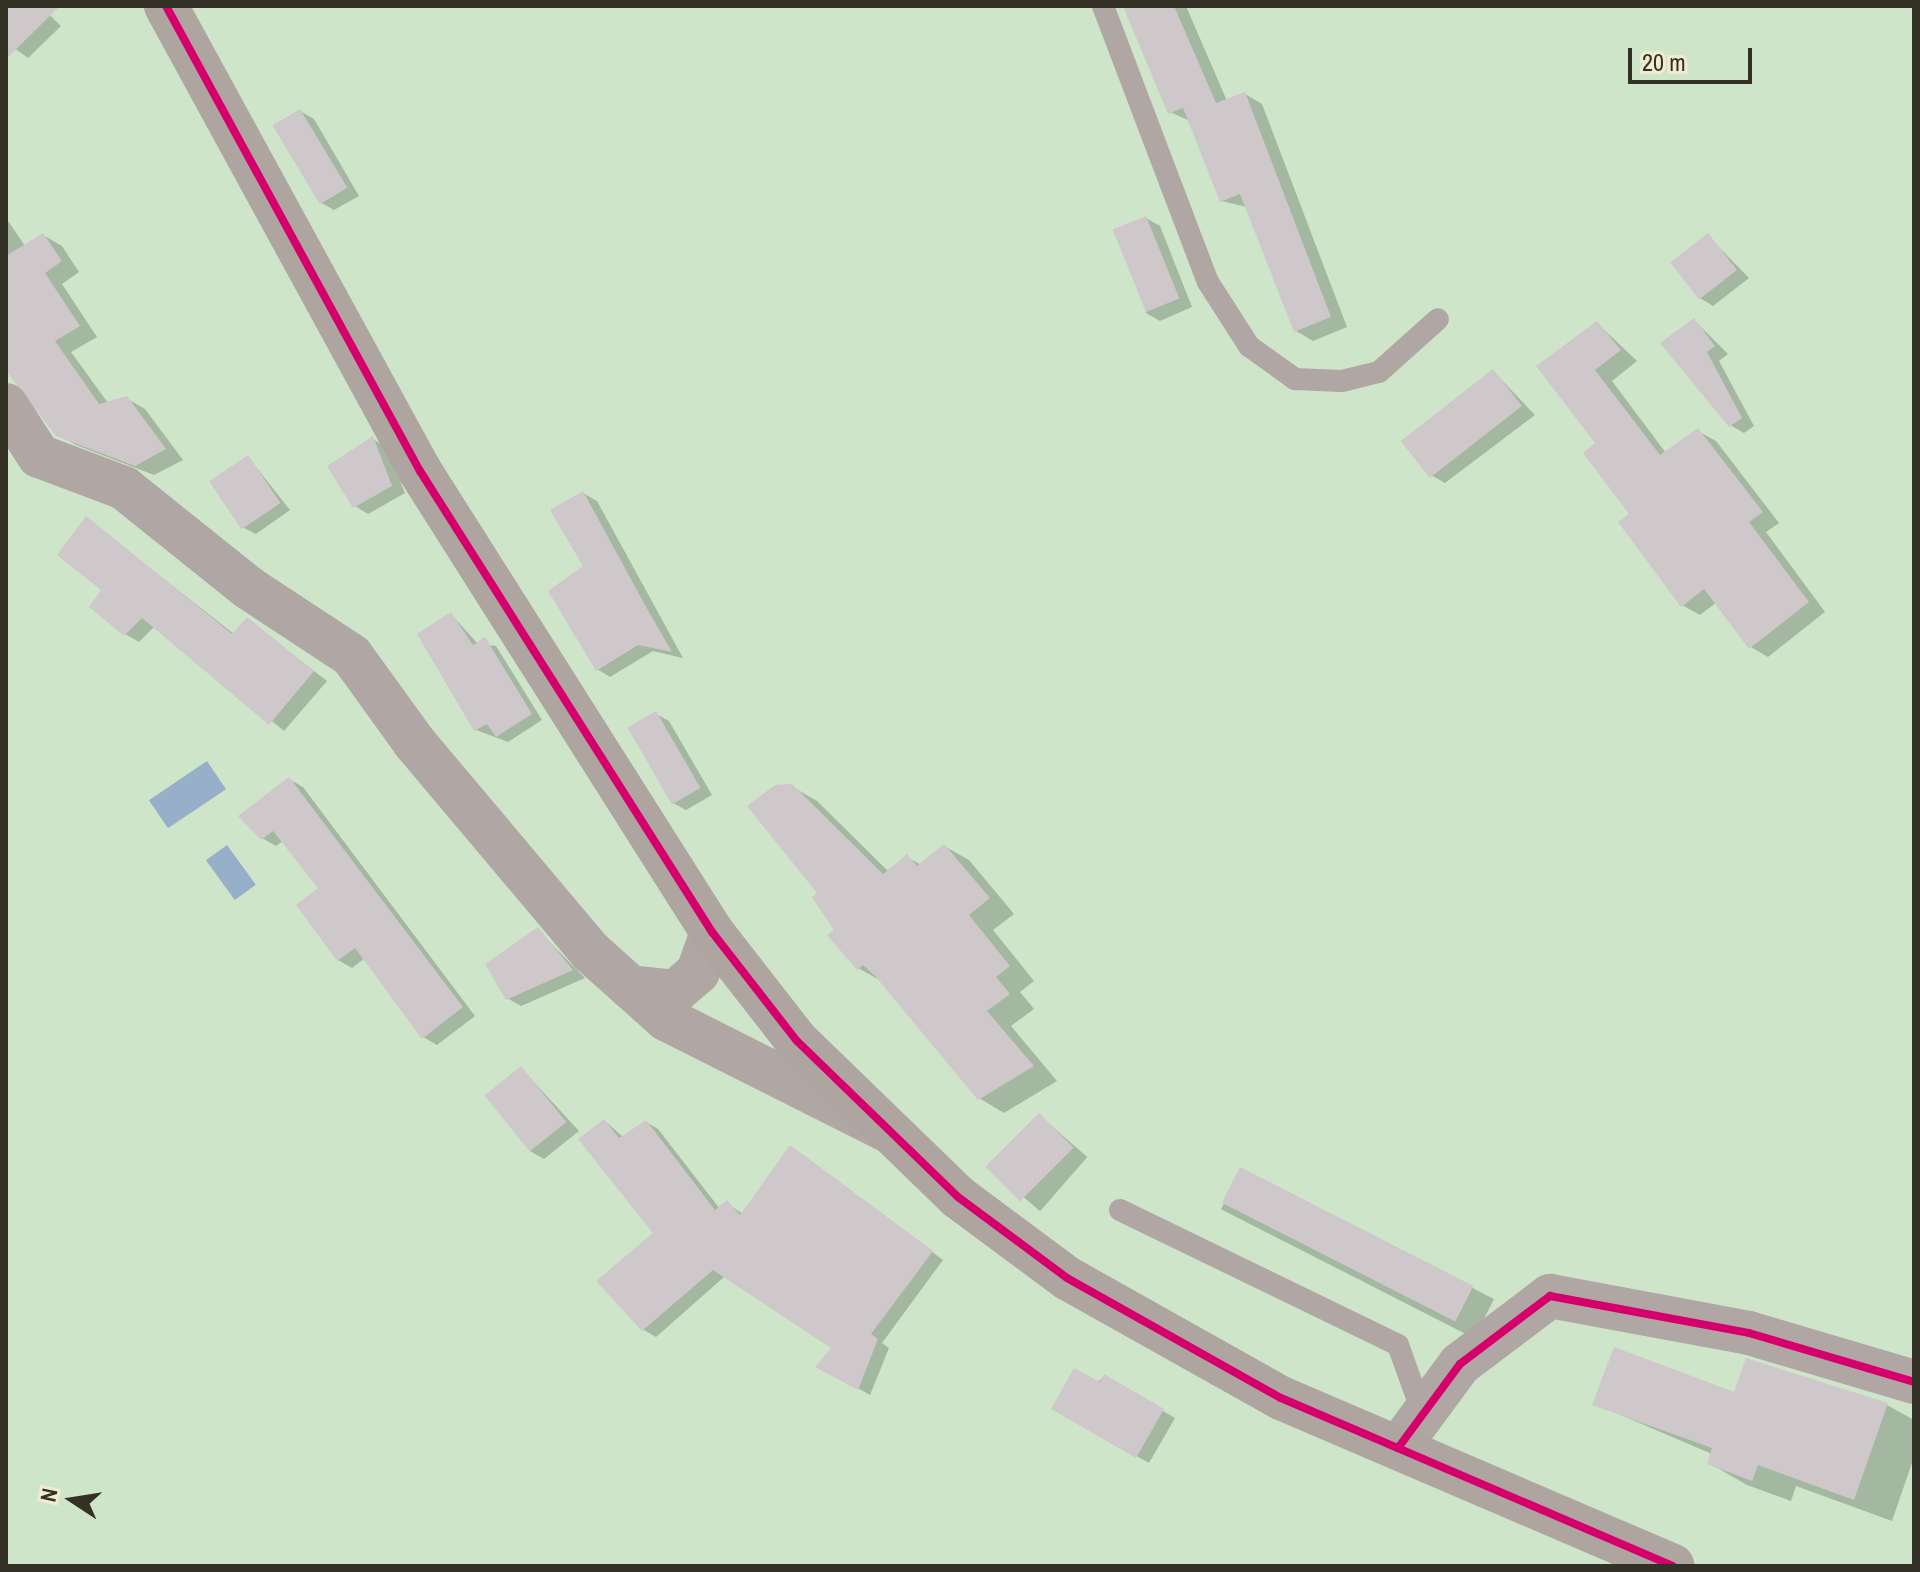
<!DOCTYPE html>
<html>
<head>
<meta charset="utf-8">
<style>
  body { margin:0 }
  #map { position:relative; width:1920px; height:1572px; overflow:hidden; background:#e9e6d7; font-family:"Archivo Narrow",sans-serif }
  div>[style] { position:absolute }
  .green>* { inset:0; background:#cee5c9; transform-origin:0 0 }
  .water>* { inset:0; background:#97afc8; transform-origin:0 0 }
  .shadow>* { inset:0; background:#0003; transform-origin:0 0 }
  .building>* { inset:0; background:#cec8ca; transform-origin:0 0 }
  .lane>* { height:22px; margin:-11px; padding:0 11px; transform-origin:11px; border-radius:11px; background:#b0a7a4 }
  .street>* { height:44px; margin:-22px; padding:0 22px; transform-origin:22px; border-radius:22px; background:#b0a7a4 }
  .secondary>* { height:44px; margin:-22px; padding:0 22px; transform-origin:22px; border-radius:22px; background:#aea5a1 }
  .cycleway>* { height:8px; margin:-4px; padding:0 4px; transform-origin:4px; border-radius:4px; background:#d6006c }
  span { translate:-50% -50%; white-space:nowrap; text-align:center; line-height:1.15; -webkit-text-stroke:6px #f1eccf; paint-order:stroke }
  .frame { position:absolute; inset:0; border:8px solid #333126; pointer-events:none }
  .north { position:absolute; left:32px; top:1460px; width:80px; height:80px; -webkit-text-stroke:6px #f1eccf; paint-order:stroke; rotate:282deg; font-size:22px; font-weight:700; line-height:32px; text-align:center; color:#333126 }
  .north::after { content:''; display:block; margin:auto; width:28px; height:36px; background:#333126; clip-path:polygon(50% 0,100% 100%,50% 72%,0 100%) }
  .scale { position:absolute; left:1628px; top:48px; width:124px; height:36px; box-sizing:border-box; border:4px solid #333126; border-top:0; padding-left:10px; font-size:24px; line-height:28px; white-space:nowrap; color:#333126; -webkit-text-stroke:6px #f1eccf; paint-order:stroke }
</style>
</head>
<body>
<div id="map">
  <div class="green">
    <div style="left:6px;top:6px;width:1908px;height:1560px"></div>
  </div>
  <div class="water">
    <div style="left:207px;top:761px;width:34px;height:70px;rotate:56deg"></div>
    <div style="left:227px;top:845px;width:49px;height:26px;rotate:54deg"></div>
  </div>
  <div class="shadow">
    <div style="clip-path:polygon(6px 6px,40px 6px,61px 26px,28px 58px,6px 42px)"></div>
    <div style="clip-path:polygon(1125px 6px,1186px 6px,1227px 101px,1245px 94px,1262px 104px,1347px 327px,1313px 341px,1296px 331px,1247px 207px,1221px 201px,1190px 121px,1170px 112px)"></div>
    <div style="clip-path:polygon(300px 111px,314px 119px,359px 196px,334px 210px,320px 202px)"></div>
    <div style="clip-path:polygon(6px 218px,25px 246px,43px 235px,62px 246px,79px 272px,62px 284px,97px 337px,71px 352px,108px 403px,126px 398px,145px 409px,183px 460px,154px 475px,76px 445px,57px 434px,6px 368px)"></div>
    <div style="clip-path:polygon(1146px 218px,1160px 226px,1192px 307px,1160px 321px,1146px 313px)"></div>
    <div style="clip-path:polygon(1708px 236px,1749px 278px,1713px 306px,1700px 298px)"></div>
    <div style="clip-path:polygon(1694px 320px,1728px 354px,1719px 361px,1754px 426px,1744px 433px,1730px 425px)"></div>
    <div style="clip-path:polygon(1597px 323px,1637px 361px,1612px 381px,1666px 453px,1698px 431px,1716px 441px,1779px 523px,1766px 532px,1825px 612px,1768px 657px,1751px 647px,1717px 602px,1700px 615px,1682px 605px,1598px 444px,1539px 366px)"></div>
    <div style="clip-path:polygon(1493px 371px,1535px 415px,1445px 483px,1431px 475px)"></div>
    <div style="clip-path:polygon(373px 439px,386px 447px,405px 493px,368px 514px,355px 506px)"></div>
    <div style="clip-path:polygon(248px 457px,290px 510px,256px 534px,244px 528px)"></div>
    <div style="clip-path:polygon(583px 493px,597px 501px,683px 658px,653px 651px,610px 677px,597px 669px)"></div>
    <div style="clip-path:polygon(87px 519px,234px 634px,247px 619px,327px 681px,284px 731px,155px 626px,139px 642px,125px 634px,104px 589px)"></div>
    <div style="clip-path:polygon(451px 614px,478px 644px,496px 646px,542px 720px,508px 742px,476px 730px,420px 634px)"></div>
    <div style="clip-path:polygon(656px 714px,669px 721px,712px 795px,686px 810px,673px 803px)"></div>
    <div style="clip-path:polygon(289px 779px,303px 787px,475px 1016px,437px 1045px,423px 1037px,365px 958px,352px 968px,338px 960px,321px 889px,283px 841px,276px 846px,262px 838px)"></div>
    <div style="clip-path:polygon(791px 786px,817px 801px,889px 872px,907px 857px,921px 865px,944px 846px,969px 860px,1014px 914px,993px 930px,1034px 981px,1020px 992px,1034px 1009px,1011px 1026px,1057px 1081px,1004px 1113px,979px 1098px,883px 982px,858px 968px,820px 893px)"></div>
    <div style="clip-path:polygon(538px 930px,585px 978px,521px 1006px,507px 998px)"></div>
    <div style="clip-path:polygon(521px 1068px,579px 1131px,544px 1159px,530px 1151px)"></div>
    <div style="left:1039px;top:1115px;width:64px;height:72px;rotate:41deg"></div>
    <div style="clip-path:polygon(605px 1121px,623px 1137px,646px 1122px,658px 1129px,720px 1209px,727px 1203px,743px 1214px,802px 1154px,943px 1260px,882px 1343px,889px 1348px,870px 1395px,818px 1366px,833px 1348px,724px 1277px,656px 1337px,644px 1330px,599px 1281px,656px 1233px)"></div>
    <div style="left:1241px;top:1170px;width:284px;height:44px;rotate:27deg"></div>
    <div style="clip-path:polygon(1105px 1377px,1175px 1418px,1149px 1463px,1054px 1409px)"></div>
    <div style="clip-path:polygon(1735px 1394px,1887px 1405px,1914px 1420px,1914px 1457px,1892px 1521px,1796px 1486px,1791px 1501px,1747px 1485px,1709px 1463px,1712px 1454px,1595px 1404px)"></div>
  </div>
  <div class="building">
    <div style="clip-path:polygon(6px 6px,60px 6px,6px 59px)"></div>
    <div style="clip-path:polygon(1123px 6px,1174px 6px,1216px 103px,1245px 92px,1331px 317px,1294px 332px,1240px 194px,1220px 202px,1183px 108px,1168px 114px)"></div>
    <div style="left:300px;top:109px;width:92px;height:32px;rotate:59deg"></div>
    <div style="left:1146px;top:216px;width:89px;height:36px;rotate:68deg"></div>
    <div style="clip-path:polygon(43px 233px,62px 261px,45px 273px,80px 326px,55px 341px,99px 404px,127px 396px,166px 449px,135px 466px,56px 436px,6px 371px,6px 256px)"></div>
    <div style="left:1708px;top:233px;width:47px;height:48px;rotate:52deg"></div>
    <div style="clip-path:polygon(1694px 318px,1715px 346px,1707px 352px,1742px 418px,1729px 427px,1660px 343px)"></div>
    <div style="clip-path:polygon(1597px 321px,1621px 350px,1595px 370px,1660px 455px,1698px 428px,1763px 512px,1749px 522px,1809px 602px,1749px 649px,1704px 589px,1681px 607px,1618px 522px,1629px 514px,1583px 453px,1595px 443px,1536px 366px)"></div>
    <div style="left:1493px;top:369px;width:47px;height:117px;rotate:52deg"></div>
    <div style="clip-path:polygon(373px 436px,392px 486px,353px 508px,327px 466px)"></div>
    <div style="left:248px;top:455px;width:58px;height:47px;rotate:56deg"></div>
    <div style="clip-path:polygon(583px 491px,645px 605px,672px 652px,638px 645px,596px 671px,548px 591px,583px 566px,550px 510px)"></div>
    <div style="clip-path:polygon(86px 516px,232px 634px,247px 617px,314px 671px,269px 725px,142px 618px,124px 636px,89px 607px,101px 590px,57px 555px)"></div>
    <div style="clip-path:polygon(451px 612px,473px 645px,485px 637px,532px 714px,496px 737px,487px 724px,474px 731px,417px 634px)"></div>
    <div style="left:656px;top:711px;width:89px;height:33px;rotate:60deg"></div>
    <div style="clip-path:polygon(289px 777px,463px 1007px,422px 1039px,355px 948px,337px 961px,296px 905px,318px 888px,273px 831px,261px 840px,238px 816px)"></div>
    <div style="clip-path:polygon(792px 784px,883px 874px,907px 854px,917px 866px,944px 844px,990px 898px,969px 915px,1010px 966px,996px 977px,1010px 994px,987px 1011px,1034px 1066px,978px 1100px,875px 976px,863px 965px,857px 970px,827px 935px,834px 930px,812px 897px,817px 893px,747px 806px,775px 785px)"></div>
    <div style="clip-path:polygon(538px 927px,573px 970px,506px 1000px,485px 964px)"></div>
    <div style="left:521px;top:1066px;width:72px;height:47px;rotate:51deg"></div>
    <div style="left:1039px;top:1113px;width:49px;height:76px;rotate:45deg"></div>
    <div style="clip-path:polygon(604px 1119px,619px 1138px,646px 1120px,715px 1210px,727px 1200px,740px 1215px,790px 1145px,933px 1251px,871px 1334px,878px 1339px,858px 1390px,815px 1367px,831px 1348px,713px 1270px,642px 1331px,596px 1281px,653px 1233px,578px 1139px)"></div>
    <div style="left:1240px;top:1167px;width:262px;height:40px;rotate:27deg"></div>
    <div style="clip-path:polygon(1614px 1347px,1734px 1392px,1746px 1358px,1888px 1403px,1854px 1500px,1758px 1465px,1752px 1481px,1707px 1464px,1712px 1448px,1592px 1405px)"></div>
    <div style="clip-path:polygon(1074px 1368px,1100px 1382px,1104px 1374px,1164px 1409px,1136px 1458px,1051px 1409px)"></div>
  </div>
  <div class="lane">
    <div style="left:1103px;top:6px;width:295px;rotate:69.2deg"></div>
    <div style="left:1208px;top:282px;width:76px;rotate:57.4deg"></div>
    <div style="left:1249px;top:346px;width:57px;rotate:35.7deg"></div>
    <div style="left:1295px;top:379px;width:47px;rotate:2.4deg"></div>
    <div style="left:1342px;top:381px;width:38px;rotate:-14deg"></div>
    <div style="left:1379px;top:372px;width:79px;rotate:-41.9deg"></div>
    <div style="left:1120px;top:1210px;width:309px;rotate:25.9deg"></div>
    <div style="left:1398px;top:1345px;width:73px;rotate:70.1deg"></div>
  </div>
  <div class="street">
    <div style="left:6px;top:405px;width:61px;rotate:57.1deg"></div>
    <div style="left:39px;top:456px;width:91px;rotate:20.6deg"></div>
    <div style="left:124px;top:488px;width:160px;rotate:38.7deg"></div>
    <div style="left:249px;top:588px;width:123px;rotate:33.4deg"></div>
    <div style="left:352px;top:656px;width:106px;rotate:54.2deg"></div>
    <div style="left:414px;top:742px;width:275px;rotate:49.9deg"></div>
    <div style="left:591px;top:952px;width:101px;rotate:41.8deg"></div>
    <div style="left:666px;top:1019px;width:247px;rotate:26.7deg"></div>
    <div style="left:630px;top:987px;width:45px;rotate:6.3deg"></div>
    <div style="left:675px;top:992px;width:30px;rotate:-41deg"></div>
    <div style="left:698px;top:972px;width:42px;rotate:-70.7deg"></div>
    <div style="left:1398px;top:1448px;width:104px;rotate:-53.6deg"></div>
    <div style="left:1460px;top:1364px;width:113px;rotate:-37.1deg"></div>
    <div style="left:1550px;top:1296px;width:202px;rotate:10.5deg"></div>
    <div style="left:1749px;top:1333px;width:172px;rotate:16.5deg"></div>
  </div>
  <div class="secondary">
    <div style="left:166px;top:6px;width:530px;rotate:61.36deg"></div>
    <div style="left:420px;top:471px;width:546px;rotate:57.65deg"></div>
    <div style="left:712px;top:932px;width:138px;rotate:52.1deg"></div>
    <div style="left:797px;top:1041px;width:224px;rotate:44.1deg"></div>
    <div style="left:958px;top:1197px;width:136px;rotate:36.6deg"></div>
    <div style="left:1067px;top:1278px;width:245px;rotate:29.3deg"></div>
    <div style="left:1281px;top:1398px;width:426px;rotate:23.2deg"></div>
  </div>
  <div class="cycleway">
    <div style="left:166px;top:6px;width:530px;rotate:61.36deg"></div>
    <div style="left:420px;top:471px;width:546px;rotate:57.65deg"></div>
    <div style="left:712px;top:932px;width:138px;rotate:52.1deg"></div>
    <div style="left:797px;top:1041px;width:224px;rotate:44.1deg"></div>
    <div style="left:958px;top:1197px;width:136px;rotate:36.6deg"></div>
    <div style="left:1067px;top:1278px;width:245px;rotate:29.3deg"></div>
    <div style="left:1281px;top:1398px;width:426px;rotate:23.2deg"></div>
    <div style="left:1398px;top:1448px;width:104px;rotate:-53.6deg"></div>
    <div style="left:1460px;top:1364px;width:113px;rotate:-37.1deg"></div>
    <div style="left:1550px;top:1296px;width:202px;rotate:10.5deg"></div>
    <div style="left:1749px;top:1333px;width:172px;rotate:16.5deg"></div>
  </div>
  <div class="frame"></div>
  <div class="north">N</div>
  <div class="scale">20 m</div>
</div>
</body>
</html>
